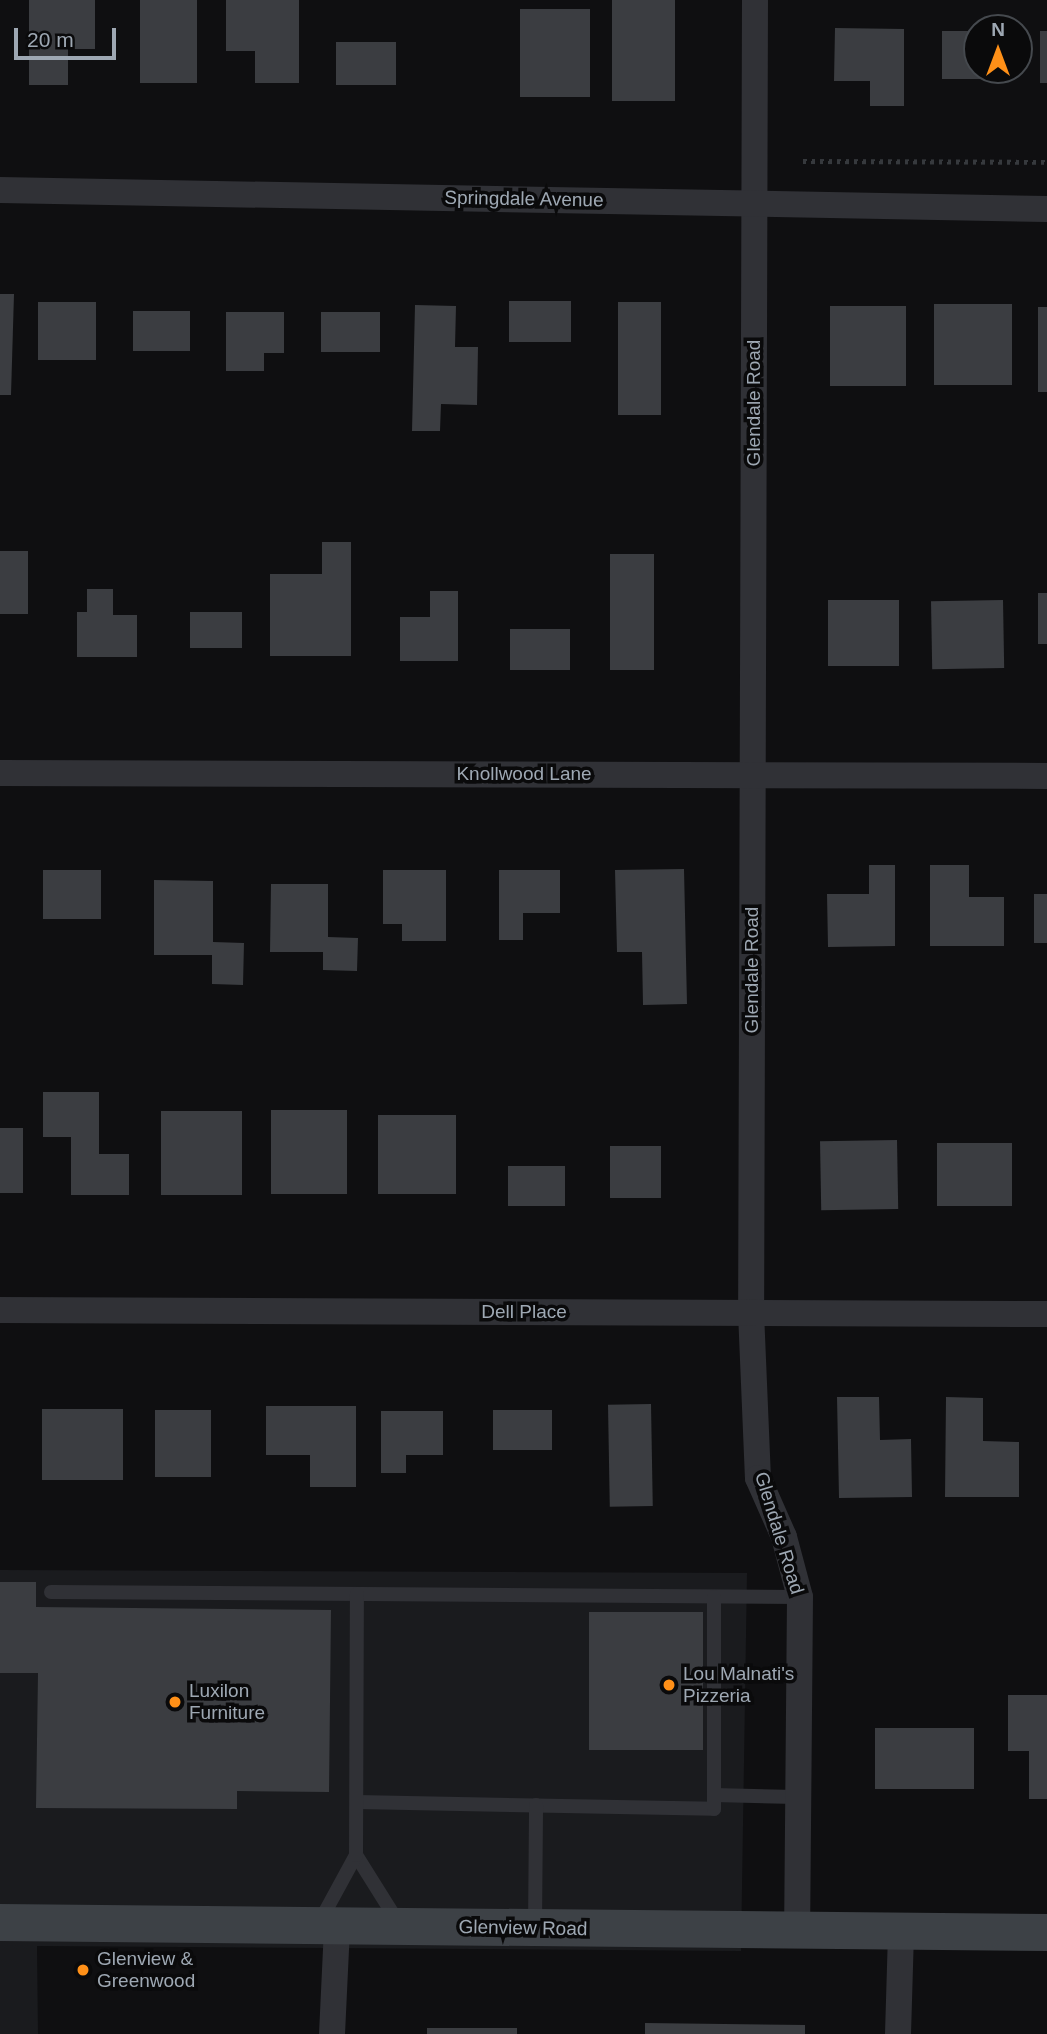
<!DOCTYPE html>
<html>
<head>
<meta charset="utf-8">
<style>
  body { margin:0 }
  #map { position:relative; width:1047px; height:2034px; overflow:hidden; background:#0f0f11; font-family:Helvetica,sans-serif }
  div>[style] { position:absolute }
  .built>* { inset:0; background:#1a1b1e }
  .building>* { inset:0; background:#3b3d41; transform-origin:0 0 }
  .path>* { height:4.5px; margin-top:-2.25px; transform-origin:0; background:repeating-linear-gradient(90deg,#36393d 0 3.5px,transparent 0 8.5px) }
  .lane>* { height:14px; margin:-7px; padding:0 7px; transform-origin:7px; border-radius:7px; background:#303136 }
  .street>* { height:26px; margin:-13px; padding:0 13px; transform-origin:13px; border-radius:13px; background:#303136 }
  .secondary>* { height:37px; margin:-18.5px; padding:0 18.5px; transform-origin:18.5px; border-radius:18.5px; background:#3d4146 }
  .dots>* { width:19px; height:19px; translate:-50% -50%; box-sizing:border-box; border:4px solid #0a0a0b; border-radius:50% }
  span { translate:-50% -50%; white-space:nowrap; text-align:center; line-height:1.15; -webkit-text-stroke:7px #0a0a0b; paint-order:stroke }
  .street-label { font-size:19px; color:#9ea8b3 }
  .poi-label { font-size:19px; color:#9ea8b3 }
  .left { translate:0 -50%; text-align:left }
  .north { position:absolute; left:963px; top:14px; width:70px; height:70px; box-sizing:border-box; background:#0a0a0b; border:2px solid #45494e; border-radius:50%; rotate:0deg; font-size:19px; font-weight:700; line-height:28px; text-align:center; color:#9ea8b3 }
  .north::after { content:''; display:block; margin:auto; width:24px; height:32px; background:#ff9018; clip-path:polygon(50% 0,100% 100%,50% 72%,0 100%) }
  .scale { position:absolute; left:14px; top:28px; width:102px; height:32px; box-sizing:border-box; border:4px solid #9ea8b3; border-top:0; padding-left:9px; font-size:21px; line-height:24px; white-space:nowrap; color:#9ea8b3; -webkit-text-stroke:5px #0a0a0b; paint-order:stroke }
</style>
</head>
<body>
<div id="map">
  <div class="built">
    <div style="clip-path:polygon(0 1570px,747px 1573px,741px 1951px,37px 1946px,38px 2034px,0 2034px)"></div>
  </div>
  <div class="building">
    <div style="clip-path:polygon(29px 0,95px 0,95px 49px,68px 49px,68px 85px,29px 85px)"></div>
    <div style="left:140px;top:0;width:57px;height:83px"></div>
    <div style="clip-path:polygon(226px 0,299px 0,299px 83px,255px 83px,255px 51px,226px 51px)"></div>
    <div style="left:612px;top:0;width:63px;height:101px"></div>
    <div style="left:520px;top:9px;width:70px;height:88px"></div>
    <div style="clip-path:polygon(835px 28px,904px 29px,904px 106px,870px 106px,870px 81px,834px 81px)"></div>
    <div style="clip-path:polygon(942px 31px,977px 31px,977px 70px,1004px 70px,1004px 79px,942px 79px)"></div>
    <div style="left:1040px;top:31px;width:7px;height:52px"></div>
    <div style="left:336px;top:42px;width:60px;height:43px"></div>
    <div style="clip-path:polygon(0 294px,14px 294px,11px 395px,0 395px)"></div>
    <div style="left:509px;top:301px;width:62px;height:41px"></div>
    <div style="left:38px;top:302px;width:58px;height:58px"></div>
    <div style="left:618px;top:302px;width:43px;height:113px"></div>
    <div style="left:934px;top:304px;width:78px;height:81px"></div>
    <div style="clip-path:polygon(415px 305px,456px 306px,455px 347px,478px 347px,477px 405px,441px 404px,440px 431px,412px 431px)"></div>
    <div style="left:830px;top:306px;width:76px;height:80px"></div>
    <div style="left:1038px;top:307px;width:9px;height:85px"></div>
    <div style="left:133px;top:311px;width:57px;height:40px"></div>
    <div style="clip-path:polygon(226px 312px,284px 312px,284px 353px,264px 353px,264px 371px,226px 371px)"></div>
    <div style="left:321px;top:312px;width:59px;height:40px"></div>
    <div style="clip-path:polygon(322px 542px,351px 542px,351px 656px,270px 656px,270px 574px,322px 574px)"></div>
    <div style="left:0;top:551px;width:28px;height:63px"></div>
    <div style="left:610px;top:554px;width:44px;height:116px"></div>
    <div style="clip-path:polygon(87px 589px,113px 589px,113px 615px,137px 615px,137px 657px,77px 657px,77px 612px,87px 612px)"></div>
    <div style="clip-path:polygon(430px 591px,458px 591px,458px 661px,400px 661px,400px 617px,430px 617px)"></div>
    <div style="left:1038px;top:593px;width:9px;height:51px"></div>
    <div style="left:828px;top:600px;width:71px;height:66px"></div>
    <div style="left:1003px;top:600px;width:68px;height:72px;rotate:89deg"></div>
    <div style="left:190px;top:612px;width:52px;height:36px"></div>
    <div style="left:510px;top:629px;width:60px;height:41px"></div>
    <div style="clip-path:polygon(869px 865px,895px 865px,895px 946px,828px 947px,827px 894px,869px 894px)"></div>
    <div style="clip-path:polygon(930px 865px,969px 865px,969px 897px,1004px 897px,1004px 946px,930px 946px)"></div>
    <div style="clip-path:polygon(684px 869px,687px 1004px,643px 1005px,642px 952px,617px 952px,615px 870px)"></div>
    <div style="left:43px;top:870px;width:58px;height:49px"></div>
    <div style="clip-path:polygon(383px 870px,446px 870px,446px 941px,402px 941px,402px 924px,383px 924px)"></div>
    <div style="clip-path:polygon(499px 870px,560px 870px,560px 913px,523px 913px,523px 940px,499px 940px)"></div>
    <div style="clip-path:polygon(154px 880px,213px 881px,213px 942px,244px 943px,243px 985px,212px 984px,212px 955px,154px 955px)"></div>
    <div style="clip-path:polygon(271px 884px,328px 884px,328px 937px,358px 938px,357px 971px,323px 970px,323px 952px,270px 952px)"></div>
    <div style="left:1034px;top:894px;width:13px;height:49px"></div>
    <div style="clip-path:polygon(43px 1092px,99px 1092px,99px 1154px,129px 1154px,129px 1195px,71px 1195px,71px 1137px,43px 1137px)"></div>
    <div style="left:271px;top:1110px;width:76px;height:84px"></div>
    <div style="left:161px;top:1111px;width:81px;height:84px"></div>
    <div style="left:378px;top:1115px;width:78px;height:79px"></div>
    <div style="left:0;top:1128px;width:23px;height:65px"></div>
    <div style="left:897px;top:1140px;width:69px;height:77px;rotate:89deg"></div>
    <div style="left:937px;top:1143px;width:75px;height:63px"></div>
    <div style="left:610px;top:1146px;width:51px;height:52px"></div>
    <div style="left:508px;top:1166px;width:57px;height:40px"></div>
    <div style="clip-path:polygon(837px 1397px,879px 1397px,880px 1440px,911px 1439px,912px 1497px,839px 1498px)"></div>
    <div style="clip-path:polygon(946px 1397px,983px 1398px,983px 1441px,1019px 1442px,1019px 1497px,945px 1497px)"></div>
    <div style="left:651px;top:1404px;width:102px;height:43px;rotate:89deg"></div>
    <div style="clip-path:polygon(266px 1406px,356px 1406px,356px 1487px,310px 1487px,310px 1455px,266px 1455px)"></div>
    <div style="left:42px;top:1409px;width:81px;height:71px"></div>
    <div style="left:155px;top:1410px;width:56px;height:67px"></div>
    <div style="left:493px;top:1410px;width:59px;height:40px"></div>
    <div style="clip-path:polygon(381px 1411px,443px 1411px,443px 1455px,406px 1455px,406px 1473px,381px 1473px)"></div>
    <div style="clip-path:polygon(0 1582px,36px 1582px,36px 1607px,331px 1610px,329px 1792px,237px 1791px,237px 1809px,36px 1808px,38px 1673px,0 1673px)"></div>
    <div style="left:589px;top:1612px;width:114px;height:138px"></div>
    <div style="clip-path:polygon(1008px 1695px,1047px 1695px,1047px 1799px,1029px 1799px,1029px 1751px,1008px 1751px)"></div>
    <div style="left:875px;top:1728px;width:99px;height:61px"></div>
    <div style="clip-path:polygon(645px 2023px,805px 2025px,805px 2034px,645px 2034px)"></div>
    <div style="left:427px;top:2028px;width:90px;height:6px"></div>
  </div>
  <div class="path">
    <div style="left:803px;top:161px;width:244px;rotate:0.2deg"></div>
  </div>
  <div class="lane">
    <div style="left:51px;top:1592px;width:749px;rotate:0.38deg"></div>
    <div style="left:714px;top:1795px;width:82px;rotate:1.4deg"></div>
    <div style="left:357px;top:1802px;width:357px;rotate:1.1deg"></div>
    <div style="left:714px;top:1809px;width:212px;rotate:-90deg"></div>
    <div style="left:356px;top:1855px;width:79px;rotate:57.9deg"></div>
    <div style="left:319px;top:1923px;width:77px;rotate:-61.4deg"></div>
    <div style="left:356px;top:1855px;width:261px;rotate:-89.8deg"></div>
    <div style="left:535px;top:1927px;width:122px;rotate:-89.5deg"></div>
  </div>
  <div class="street">
    <div style="left:755px;top:0;width:1312px;rotate:90.17deg"></div>
    <div style="left:751px;top:1312px;width:166px;rotate:87.6deg"></div>
    <div style="left:758px;top:1478px;width:64px;rotate:66.2deg"></div>
    <div style="left:784px;top:1537px;width:62px;rotate:75.1deg"></div>
    <div style="left:800px;top:1597px;width:335px;rotate:90.5deg"></div>
    <div style="left:0;top:190px;width:1047px;rotate:1.04deg"></div>
    <div style="left:0;top:773px;width:1047px;rotate:0.16deg"></div>
    <div style="left:0;top:1310px;width:1047px;rotate:0.22deg"></div>
    <div style="left:332px;top:2034px;width:108px;rotate:-87.3deg"></div>
    <div style="left:898px;top:2034px;width:102px;rotate:-88.3deg"></div>
  </div>
  <div class="secondary">
    <div style="left:0;top:1922px;width:1047px;rotate:0.55deg"></div>
  </div>
  <div class="dots">
    <div style="left:669px;top:1685px;background:#ff9018"></div>
    <div style="left:175px;top:1702px;background:#ff9018"></div>
    <div style="left:83px;top:1970px;background:#ff9018"></div>
  </div>
  <div class="street-label">
    <span style="left:524px;top:199px;rotate:1deg">Springdale Avenue</span>
    <span style="left:754px;top:403px;rotate:-90deg">Glendale Road</span>
    <span style="left:524px;top:774px">Knollwood Lane</span>
    <span style="left:752px;top:970px;rotate:-90deg">Glendale Road</span>
    <span style="left:524px;top:1312px">Dell Place</span>
    <span style="left:779px;top:1533px;rotate:73deg">Glendale Road</span>
    <span style="left:523px;top:1928px;rotate:1deg">Glenview Road</span>
  </div>
  <div class="poi-label">
    <span class="left" style="left:683px;top:1685px">Lou Malnati's<br>Pizzeria</span>
    <span class="left" style="left:189px;top:1702px">Luxilon<br>Furniture</span>
    <span class="left" style="left:97px;top:1970px">Glenview &amp;<br>Greenwood</span>
  </div>
  <div class="north">N</div>
  <div class="scale">20 m</div>
</div>
</body>
</html>
